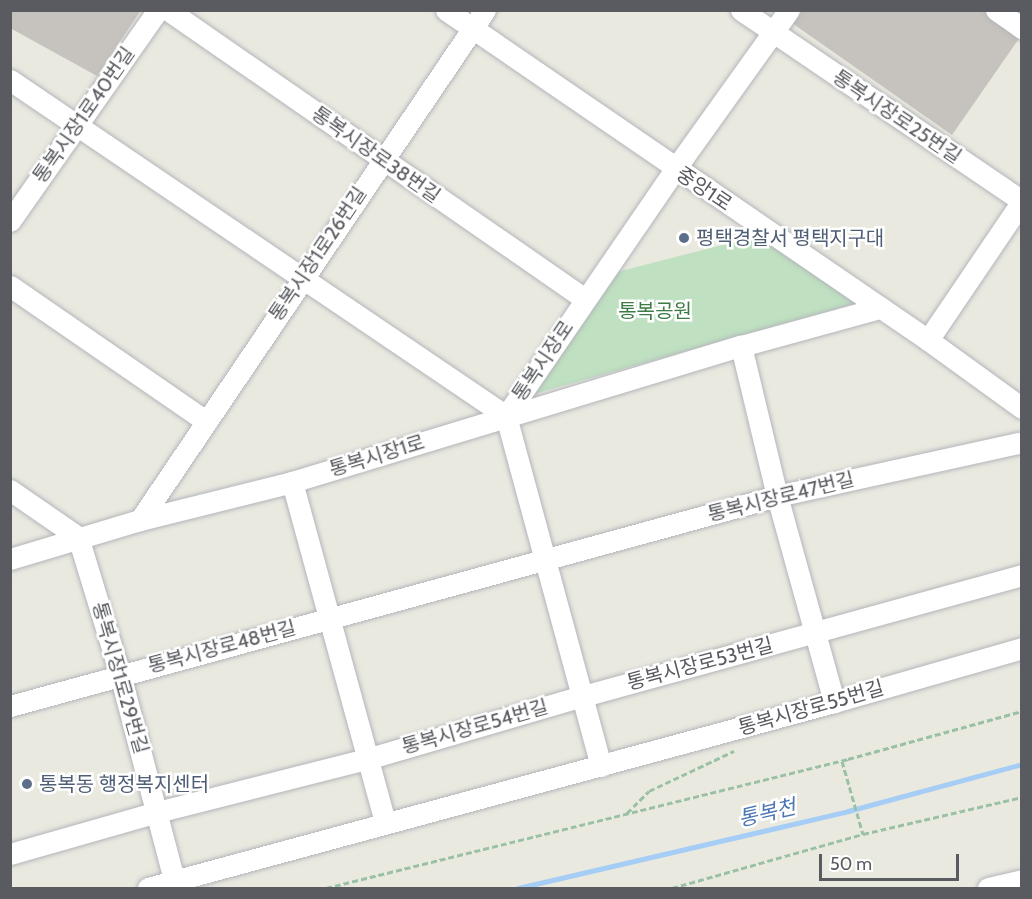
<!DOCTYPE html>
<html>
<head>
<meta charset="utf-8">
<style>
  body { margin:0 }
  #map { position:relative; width:1032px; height:899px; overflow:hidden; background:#eae9e0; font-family:Cabin,"Noto Sans KR",sans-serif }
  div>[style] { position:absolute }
  .green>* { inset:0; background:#bfe0c1 }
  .stream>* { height:5px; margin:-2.5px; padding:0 2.5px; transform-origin:2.5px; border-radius:2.5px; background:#a6cdf5 }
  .building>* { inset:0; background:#c6c3be }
  .path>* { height:3px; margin-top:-1.5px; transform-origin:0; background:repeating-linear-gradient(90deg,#9ac0a7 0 6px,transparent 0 9px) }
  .roads { filter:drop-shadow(0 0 2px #b3b5ba) drop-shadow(0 0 2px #b3b5ba) }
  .minor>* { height:21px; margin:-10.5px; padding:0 10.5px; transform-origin:10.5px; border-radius:10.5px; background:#fff }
  .dots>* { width:16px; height:16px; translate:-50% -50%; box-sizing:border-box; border:3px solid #fff; border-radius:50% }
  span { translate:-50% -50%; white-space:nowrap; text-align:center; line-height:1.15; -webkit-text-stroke:5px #fff; paint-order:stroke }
  .street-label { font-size:20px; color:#595b60 }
  .service-label { font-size:20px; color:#4e5e75 }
  .left { translate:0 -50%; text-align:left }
  .park-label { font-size:20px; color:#3c7c44 }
  .water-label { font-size:21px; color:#4c77b4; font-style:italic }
  .frame { position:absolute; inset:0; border:12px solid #595b60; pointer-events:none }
  .scale { position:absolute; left:819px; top:854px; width:140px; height:27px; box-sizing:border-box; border:3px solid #595b60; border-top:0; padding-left:8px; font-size:18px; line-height:21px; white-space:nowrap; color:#595b60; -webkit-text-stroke:4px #fff; paint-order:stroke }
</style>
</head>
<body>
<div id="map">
  <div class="green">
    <div style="clip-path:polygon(761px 235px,864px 301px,527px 396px,617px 272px)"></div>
  </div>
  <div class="stream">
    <div style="left:518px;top:888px;width:339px;rotate:-13.1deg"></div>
    <div style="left:848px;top:811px;width:180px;rotate:-15.1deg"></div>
  </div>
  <div class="building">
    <div style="clip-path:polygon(10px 10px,141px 10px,97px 76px,10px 28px)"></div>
    <div style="clip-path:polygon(797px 10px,982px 10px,1020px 37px,952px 135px,789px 21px)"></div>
  </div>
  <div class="path">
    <div style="left:842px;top:761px;width:76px;rotate:74deg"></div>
    <div style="left:627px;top:813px;width:31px;rotate:-45deg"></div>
    <div style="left:649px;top:791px;width:94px;rotate:-25.2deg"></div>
    <div style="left:326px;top:888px;width:538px;rotate:-13.88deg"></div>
    <div style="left:848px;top:759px;width:180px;rotate:-15.4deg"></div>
    <div style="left:672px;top:888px;width:198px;rotate:-15.8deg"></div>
    <div style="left:863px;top:834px;width:163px;rotate:-13.1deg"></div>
  </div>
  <div class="roads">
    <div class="minor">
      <div style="left:168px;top:10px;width:507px;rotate:34.72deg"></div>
      <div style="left:446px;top:10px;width:584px;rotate:34.4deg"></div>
      <div style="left:928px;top:340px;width:116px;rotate:35.9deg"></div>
      <div style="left:741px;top:10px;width:340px;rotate:34.2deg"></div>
      <div style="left:996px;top:10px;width:32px;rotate:35deg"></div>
      <div style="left:10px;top:80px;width:599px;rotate:34.11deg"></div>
      <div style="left:10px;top:221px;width:258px;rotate:-55deg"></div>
      <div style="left:10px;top:286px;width:238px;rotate:34.6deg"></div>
      <div style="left:928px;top:340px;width:168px;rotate:-55.9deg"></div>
      <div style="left:741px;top:346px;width:154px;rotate:76.5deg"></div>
      <div style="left:777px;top:496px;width:214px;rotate:74.5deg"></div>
      <div style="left:292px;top:482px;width:353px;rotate:74.7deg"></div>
      <div style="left:10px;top:490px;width:83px;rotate:34.7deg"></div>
      <div style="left:140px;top:520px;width:616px;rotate:-55.92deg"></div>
      <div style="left:78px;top:537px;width:143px;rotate:73deg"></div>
      <div style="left:120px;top:674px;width:221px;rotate:75.3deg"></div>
      <div style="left:10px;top:559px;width:136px;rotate:-16.7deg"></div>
      <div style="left:140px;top:520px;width:157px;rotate:-14deg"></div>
      <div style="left:292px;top:482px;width:469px;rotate:-16.9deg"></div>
      <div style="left:741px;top:346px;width:144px;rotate:-15.3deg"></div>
      <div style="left:10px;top:706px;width:795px;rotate:-15.31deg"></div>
      <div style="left:777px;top:496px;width:248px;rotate:-12.4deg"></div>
      <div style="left:601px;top:766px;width:363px;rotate:-105.2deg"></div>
      <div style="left:506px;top:416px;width:299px;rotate:-55.6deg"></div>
      <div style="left:675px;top:169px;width:196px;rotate:-54.4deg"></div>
      <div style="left:10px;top:854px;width:153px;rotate:-15.9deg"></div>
      <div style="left:157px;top:812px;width:217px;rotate:-14.2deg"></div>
      <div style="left:367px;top:759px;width:225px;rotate:-16.3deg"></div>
      <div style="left:583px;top:696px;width:455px;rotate:-15.4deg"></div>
      <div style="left:148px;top:888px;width:711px;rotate:-15.17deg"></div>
      <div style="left:834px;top:702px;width:196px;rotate:-16deg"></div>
      <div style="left:988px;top:888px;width:35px;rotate:-13deg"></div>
    </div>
  </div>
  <div class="dots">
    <div style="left:684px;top:238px;background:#5c6f8a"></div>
    <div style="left:27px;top:784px;background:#5c6f8a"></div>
  </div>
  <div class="street-label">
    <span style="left:84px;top:115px;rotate:-55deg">통복시장1로40번길</span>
    <span style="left:897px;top:117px;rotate:34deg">통복시장로25번길</span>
    <span style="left:376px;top:155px;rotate:35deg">통복시장로38번길</span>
    <span style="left:704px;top:189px;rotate:34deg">중앙1로</span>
    <span style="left:318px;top:254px;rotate:-56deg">통복시장1로26번길</span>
    <span style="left:543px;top:361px;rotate:-56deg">통복시장로</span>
    <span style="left:377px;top:456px;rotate:-17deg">통복시장1로</span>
    <span style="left:781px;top:497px;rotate:-14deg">통복시장로47번길</span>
    <span style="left:222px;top:647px;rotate:-15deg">통복시장로48번길</span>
    <span style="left:700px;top:664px;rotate:-15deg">통복시장로53번길</span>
    <span style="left:120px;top:678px;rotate:74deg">통복시장1로29번길</span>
    <span style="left:811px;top:708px;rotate:-16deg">통복시장로55번길</span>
    <span style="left:475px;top:727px;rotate:-16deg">통복시장로54번길</span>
  </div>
  <div class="service-label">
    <span class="left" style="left:696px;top:238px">평택경찰서 평택지구대</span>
    <span class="left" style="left:39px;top:784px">통복동 행정복지센터</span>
  </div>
  <div class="park-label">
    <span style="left:655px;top:311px">통복공원</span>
  </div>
  <div class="water-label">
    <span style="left:767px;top:813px;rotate:-13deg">통복천</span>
  </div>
  <div class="frame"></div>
  <div class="scale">50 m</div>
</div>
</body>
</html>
